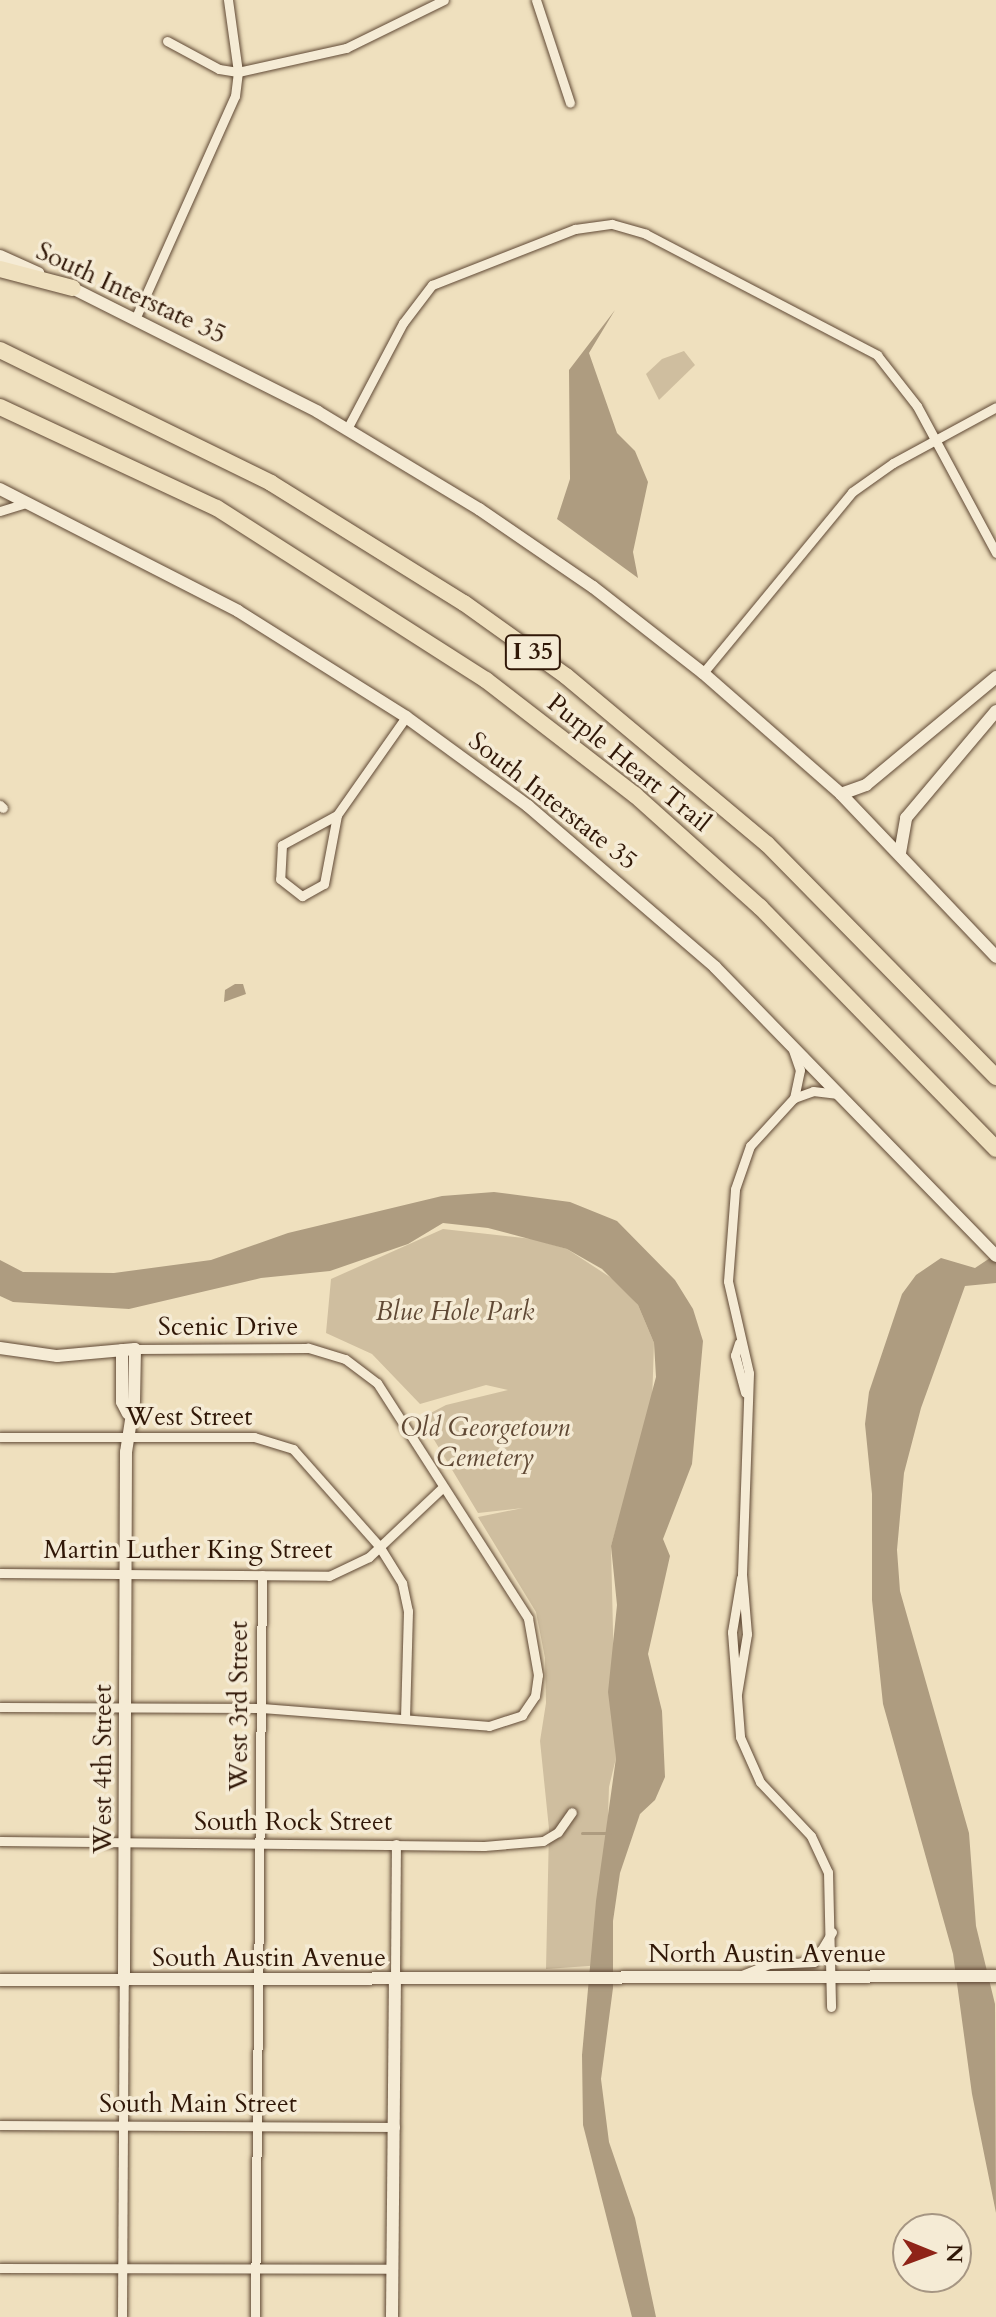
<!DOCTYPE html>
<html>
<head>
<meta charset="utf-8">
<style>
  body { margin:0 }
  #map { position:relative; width:996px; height:2317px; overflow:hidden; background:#efe0be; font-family:Cardo,serif }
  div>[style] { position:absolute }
  .green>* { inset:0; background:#cfbe9f }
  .water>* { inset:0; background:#ae9c80 }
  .stream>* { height:3px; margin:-1.5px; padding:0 1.5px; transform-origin:1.5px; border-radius:1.5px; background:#ae9c80 }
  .roads { filter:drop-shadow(0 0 2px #604935) drop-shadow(0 0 2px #604935) }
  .street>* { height:9px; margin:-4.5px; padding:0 4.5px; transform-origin:4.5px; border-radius:4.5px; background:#f5ebd5 }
  .secondary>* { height:12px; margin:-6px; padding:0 6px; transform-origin:6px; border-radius:6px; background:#f5ebd5 }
  .highway>* { height:16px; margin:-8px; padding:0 8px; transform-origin:8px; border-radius:8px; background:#efe0be }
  span { translate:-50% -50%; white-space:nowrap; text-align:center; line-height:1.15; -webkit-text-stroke:7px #f5ebd5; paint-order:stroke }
  .shield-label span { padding:2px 6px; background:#f5ebd5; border:2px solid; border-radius:6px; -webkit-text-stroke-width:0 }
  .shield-label { font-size:24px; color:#301707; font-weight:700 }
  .street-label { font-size:26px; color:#301707 }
  .park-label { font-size:26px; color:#604935; font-style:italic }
  .north { position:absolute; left:892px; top:2213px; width:80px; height:80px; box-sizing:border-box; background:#f5ebd5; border:2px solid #a69683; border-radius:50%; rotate:91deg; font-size:22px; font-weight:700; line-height:32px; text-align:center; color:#301707 }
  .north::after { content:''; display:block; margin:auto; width:28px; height:36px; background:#8f2418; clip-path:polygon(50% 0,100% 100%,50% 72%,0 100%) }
</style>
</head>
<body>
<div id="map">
  <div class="green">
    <div style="clip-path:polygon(684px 351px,695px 365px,659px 400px,646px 374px,662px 359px)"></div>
    <div style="clip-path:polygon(443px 1229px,533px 1239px,567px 1249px,616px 1281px,638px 1305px,654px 1343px,652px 1404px,611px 1546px,616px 1758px,609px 1787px,603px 1965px,546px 1969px,549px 1829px,540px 1741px,546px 1703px,545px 1658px,536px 1612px,478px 1517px,523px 1508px,478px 1513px,421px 1418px,446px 1405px,508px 1390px,486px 1385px,420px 1404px,372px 1354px,326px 1333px,331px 1279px)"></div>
  </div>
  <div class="water">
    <div style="clip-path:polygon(615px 310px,589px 353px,617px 433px,635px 451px,648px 482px,633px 552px,638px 578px,557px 519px,570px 479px,569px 370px)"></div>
    <div style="clip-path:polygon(235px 984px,243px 984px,246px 994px,224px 1002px,225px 990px)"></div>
    <div style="clip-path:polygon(494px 1192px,570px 1202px,617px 1221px,675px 1280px,693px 1309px,703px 1341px,692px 1464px,663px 1539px,670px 1556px,648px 1654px,662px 1711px,665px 1777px,655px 1800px,640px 1814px,620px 1873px,613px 1921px,613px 1988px,601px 2079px,609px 2142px,635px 2218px,656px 2317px,632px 2317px,583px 2125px,582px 2055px,596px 1901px,616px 1758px,608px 1692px,617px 1605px,611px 1546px,656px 1377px,654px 1343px,638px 1305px,602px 1269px,567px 1249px,488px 1228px,443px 1223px,408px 1244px,330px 1271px,261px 1278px,129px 1309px,13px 1302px,0 1296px,0 1260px,23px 1272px,114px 1273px,211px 1260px,288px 1233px,442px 1196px)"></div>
    <div style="clip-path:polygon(996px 1254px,996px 1283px,965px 1286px,921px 1408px,904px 1473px,897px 1550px,900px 1591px,969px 1833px,976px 1926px,995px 2004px,996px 2213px,972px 2094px,953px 1954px,883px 1704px,872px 1600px,872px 1494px,865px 1424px,869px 1392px,902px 1294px,916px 1275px,941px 1258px,975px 1268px)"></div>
  </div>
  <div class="stream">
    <div style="left:582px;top:1833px;width:28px"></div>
  </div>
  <div class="roads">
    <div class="street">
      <div style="left:536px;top:0;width:108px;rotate:71.7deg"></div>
      <div style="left:167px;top:41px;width:59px;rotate:28.3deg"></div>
      <div style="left:219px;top:69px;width:19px;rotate:9deg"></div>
      <div style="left:238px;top:72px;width:111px;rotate:-12.5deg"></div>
      <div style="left:346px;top:48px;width:109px;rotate:-26.1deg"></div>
      <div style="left:136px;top:317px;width:242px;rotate:-65.9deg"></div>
      <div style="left:235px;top:96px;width:24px;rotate:-83deg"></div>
      <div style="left:238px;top:72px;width:73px;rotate:-97.9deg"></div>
      <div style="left:347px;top:429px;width:120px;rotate:-62.2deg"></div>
      <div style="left:403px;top:323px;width:48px;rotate:-52.7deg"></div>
      <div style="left:432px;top:285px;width:154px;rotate:-21.4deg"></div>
      <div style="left:575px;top:229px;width:37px;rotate:-8deg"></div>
      <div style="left:612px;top:224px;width:35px;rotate:16deg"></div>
      <div style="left:646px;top:234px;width:261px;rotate:27.6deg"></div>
      <div style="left:877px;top:355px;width:65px;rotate:51.9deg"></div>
      <div style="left:917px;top:406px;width:167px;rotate:61.7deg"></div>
      <div style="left:0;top:511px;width:28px;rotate:-17deg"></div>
      <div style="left:703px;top:673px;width:234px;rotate:-50.5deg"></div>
      <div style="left:852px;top:492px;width:50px;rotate:-35.3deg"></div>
      <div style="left:893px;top:463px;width:117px;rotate:-28.5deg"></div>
      <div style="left:0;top:805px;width:4px;rotate:45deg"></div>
      <div style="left:337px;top:815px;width:63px;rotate:151.4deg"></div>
      <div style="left:282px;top:845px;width:34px;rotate:93deg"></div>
      <div style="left:280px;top:879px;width:28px;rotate:38deg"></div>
      <div style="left:302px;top:896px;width:25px;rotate:-29deg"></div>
      <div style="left:324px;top:884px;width:70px;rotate:-79.3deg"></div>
      <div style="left:337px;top:815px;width:120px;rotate:-54.9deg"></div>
      <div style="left:793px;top:1050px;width:21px;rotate:71deg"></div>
      <div style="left:800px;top:1070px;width:29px;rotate:102deg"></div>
      <div style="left:739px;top:1343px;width:13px;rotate:108deg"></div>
      <div style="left:735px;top:1355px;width:39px;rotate:75deg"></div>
      <div style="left:0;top:1437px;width:254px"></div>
      <div style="left:254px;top:1437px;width:41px;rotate:17.1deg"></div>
      <div style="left:293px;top:1449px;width:130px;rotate:48.4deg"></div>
      <div style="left:379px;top:1546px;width:44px;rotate:58.1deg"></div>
      <div style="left:402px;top:1583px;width:29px;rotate:78deg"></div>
      <div style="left:408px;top:1611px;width:106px;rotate:91.6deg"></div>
      <div style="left:0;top:1573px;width:329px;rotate:0.5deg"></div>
      <div style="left:329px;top:1576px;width:44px;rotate:-25.4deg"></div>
      <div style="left:369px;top:1557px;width:99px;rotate:-43.4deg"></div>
      <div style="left:741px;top:1578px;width:55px;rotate:99.5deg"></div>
      <div style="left:732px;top:1632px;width:105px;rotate:85.6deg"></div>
      <div style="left:740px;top:1737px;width:49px;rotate:66deg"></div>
      <div style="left:760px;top:1782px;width:74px;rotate:46.6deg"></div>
      <div style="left:811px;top:1836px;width:40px;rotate:65deg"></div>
      <div style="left:828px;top:1872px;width:135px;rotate:88.7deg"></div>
      <div style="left:737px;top:1694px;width:61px;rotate:-80.5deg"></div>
      <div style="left:747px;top:1634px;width:60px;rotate:-94.8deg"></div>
      <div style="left:742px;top:1574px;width:201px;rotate:-88deg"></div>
      <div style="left:749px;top:1373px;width:94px;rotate:-102.9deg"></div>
      <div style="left:728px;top:1281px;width:92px;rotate:-85.6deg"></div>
      <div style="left:735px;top:1189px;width:46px;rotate:-70.8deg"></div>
      <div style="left:750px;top:1146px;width:65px;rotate:-47.5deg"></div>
      <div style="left:794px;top:1098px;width:20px;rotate:-20deg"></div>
      <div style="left:813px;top:1091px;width:23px;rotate:7deg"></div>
      <div style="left:0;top:1707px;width:262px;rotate:0.2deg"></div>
      <div style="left:262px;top:1708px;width:228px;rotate:4.5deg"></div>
      <div style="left:489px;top:1726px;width:35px;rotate:-18deg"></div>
      <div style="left:522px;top:1715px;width:23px;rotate:-56deg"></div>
      <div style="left:535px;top:1696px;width:21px;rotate:-82deg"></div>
      <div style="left:538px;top:1675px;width:58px;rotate:-100deg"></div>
      <div style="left:528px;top:1618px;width:279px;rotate:-122.7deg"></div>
      <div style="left:377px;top:1383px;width:40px;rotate:-143deg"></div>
      <div style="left:345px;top:1359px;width:39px;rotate:-163deg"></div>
      <div style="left:308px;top:1348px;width:173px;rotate:179.7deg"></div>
      <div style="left:0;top:1841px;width:484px;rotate:0.6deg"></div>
      <div style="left:484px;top:1846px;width:59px;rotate:-4.8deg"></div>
      <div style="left:543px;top:1841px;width:17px;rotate:-31deg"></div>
      <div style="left:558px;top:1832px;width:24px;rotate:-55deg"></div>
      <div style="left:742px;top:1975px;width:29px;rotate:-22deg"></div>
      <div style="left:769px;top:1964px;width:45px;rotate:-2.5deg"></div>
      <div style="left:814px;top:1962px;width:35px;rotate:-59deg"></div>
      <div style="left:395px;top:1979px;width:135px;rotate:-89.6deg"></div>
      <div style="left:0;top:2125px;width:395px;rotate:0.3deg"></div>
      <div style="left:0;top:2268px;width:392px;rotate:0.1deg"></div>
      <div style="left:122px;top:2317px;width:335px;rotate:-89.7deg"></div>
      <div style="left:255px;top:2317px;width:742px;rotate:-89.46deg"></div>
    </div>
    <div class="secondary">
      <div style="left:0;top:256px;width:42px;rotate:24.1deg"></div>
      <div style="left:66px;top:285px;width:282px;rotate:26.7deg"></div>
      <div style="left:318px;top:412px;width:188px;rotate:31.1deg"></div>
      <div style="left:479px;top:509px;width:138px;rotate:34.4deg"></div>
      <div style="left:593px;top:587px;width:140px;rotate:38deg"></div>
      <div style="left:703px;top:673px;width:184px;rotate:41.2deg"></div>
      <div style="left:841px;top:794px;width:225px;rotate:46.4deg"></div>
      <div style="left:0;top:489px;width:267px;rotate:27.1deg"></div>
      <div style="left:238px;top:611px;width:199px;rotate:32.2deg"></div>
      <div style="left:406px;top:717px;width:151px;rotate:36.1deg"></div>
      <div style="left:528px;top:806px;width:247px;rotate:40.7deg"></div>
      <div style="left:715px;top:967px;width:403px;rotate:45.8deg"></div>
      <div style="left:841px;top:794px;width:27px;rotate:-20deg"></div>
      <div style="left:866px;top:785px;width:169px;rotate:-39.7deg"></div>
      <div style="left:900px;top:853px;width:36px;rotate:-80deg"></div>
      <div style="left:906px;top:818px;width:140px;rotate:-49.9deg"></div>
      <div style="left:0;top:1348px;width:58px;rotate:8deg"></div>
      <div style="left:57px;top:1356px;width:78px;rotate:-5.1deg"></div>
      <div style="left:135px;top:1349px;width:52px;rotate:91.1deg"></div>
      <div style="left:134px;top:1401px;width:52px;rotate:98.9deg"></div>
      <div style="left:126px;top:1452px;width:530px;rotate:90.22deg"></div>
      <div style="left:122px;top:1350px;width:52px;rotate:90deg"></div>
      <div style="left:122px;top:1402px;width:13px;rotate:63deg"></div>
      <div style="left:0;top:1980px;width:996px;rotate:-0.23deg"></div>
      <div style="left:392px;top:2317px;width:338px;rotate:-89.5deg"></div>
    </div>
    <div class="highway">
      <div style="left:0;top:269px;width:75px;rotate:14.6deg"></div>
      <div style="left:0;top:350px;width:302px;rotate:26.1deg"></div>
      <div style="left:271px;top:483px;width:227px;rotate:31.9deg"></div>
      <div style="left:464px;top:603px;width:125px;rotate:35.6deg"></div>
      <div style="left:566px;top:676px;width:262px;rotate:39.9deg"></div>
      <div style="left:767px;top:844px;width:327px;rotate:45.5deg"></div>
      <div style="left:0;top:407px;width:239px;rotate:25deg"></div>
      <div style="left:217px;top:508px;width:319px;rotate:32.6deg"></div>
      <div style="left:486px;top:680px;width:188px;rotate:37.7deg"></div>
      <div style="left:635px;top:795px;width:168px;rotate:41.9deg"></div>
      <div style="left:760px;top:907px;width:338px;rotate:45.7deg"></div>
    </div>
  </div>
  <div class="shield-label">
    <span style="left:533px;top:652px">I 35</span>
  </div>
  <div class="street-label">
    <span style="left:131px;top:293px;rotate:25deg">South Interstate 35</span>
    <span style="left:629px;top:763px;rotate:39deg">Purple Heart Trail</span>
    <span style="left:553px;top:801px;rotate:38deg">South Interstate 35</span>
    <span style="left:228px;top:1327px">Scenic Drive</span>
    <span style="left:189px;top:1417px">West Street</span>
    <span style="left:188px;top:1550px">Martin Luther King Street</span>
    <span style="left:239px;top:1706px;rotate:-90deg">West 3rd Street</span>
    <span style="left:103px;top:1769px;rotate:-90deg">West 4th Street</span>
    <span style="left:293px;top:1822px">South Rock Street</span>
    <span style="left:767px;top:1954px">North Austin Avenue</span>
    <span style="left:269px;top:1958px">South Austin Avenue</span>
    <span style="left:198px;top:2104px">South Main Street</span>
  </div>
  <div class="park-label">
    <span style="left:455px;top:1312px">Blue Hole Park</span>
    <span style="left:485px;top:1443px">Old Georgetown<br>Cemetery</span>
  </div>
  <div class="north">N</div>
</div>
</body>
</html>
